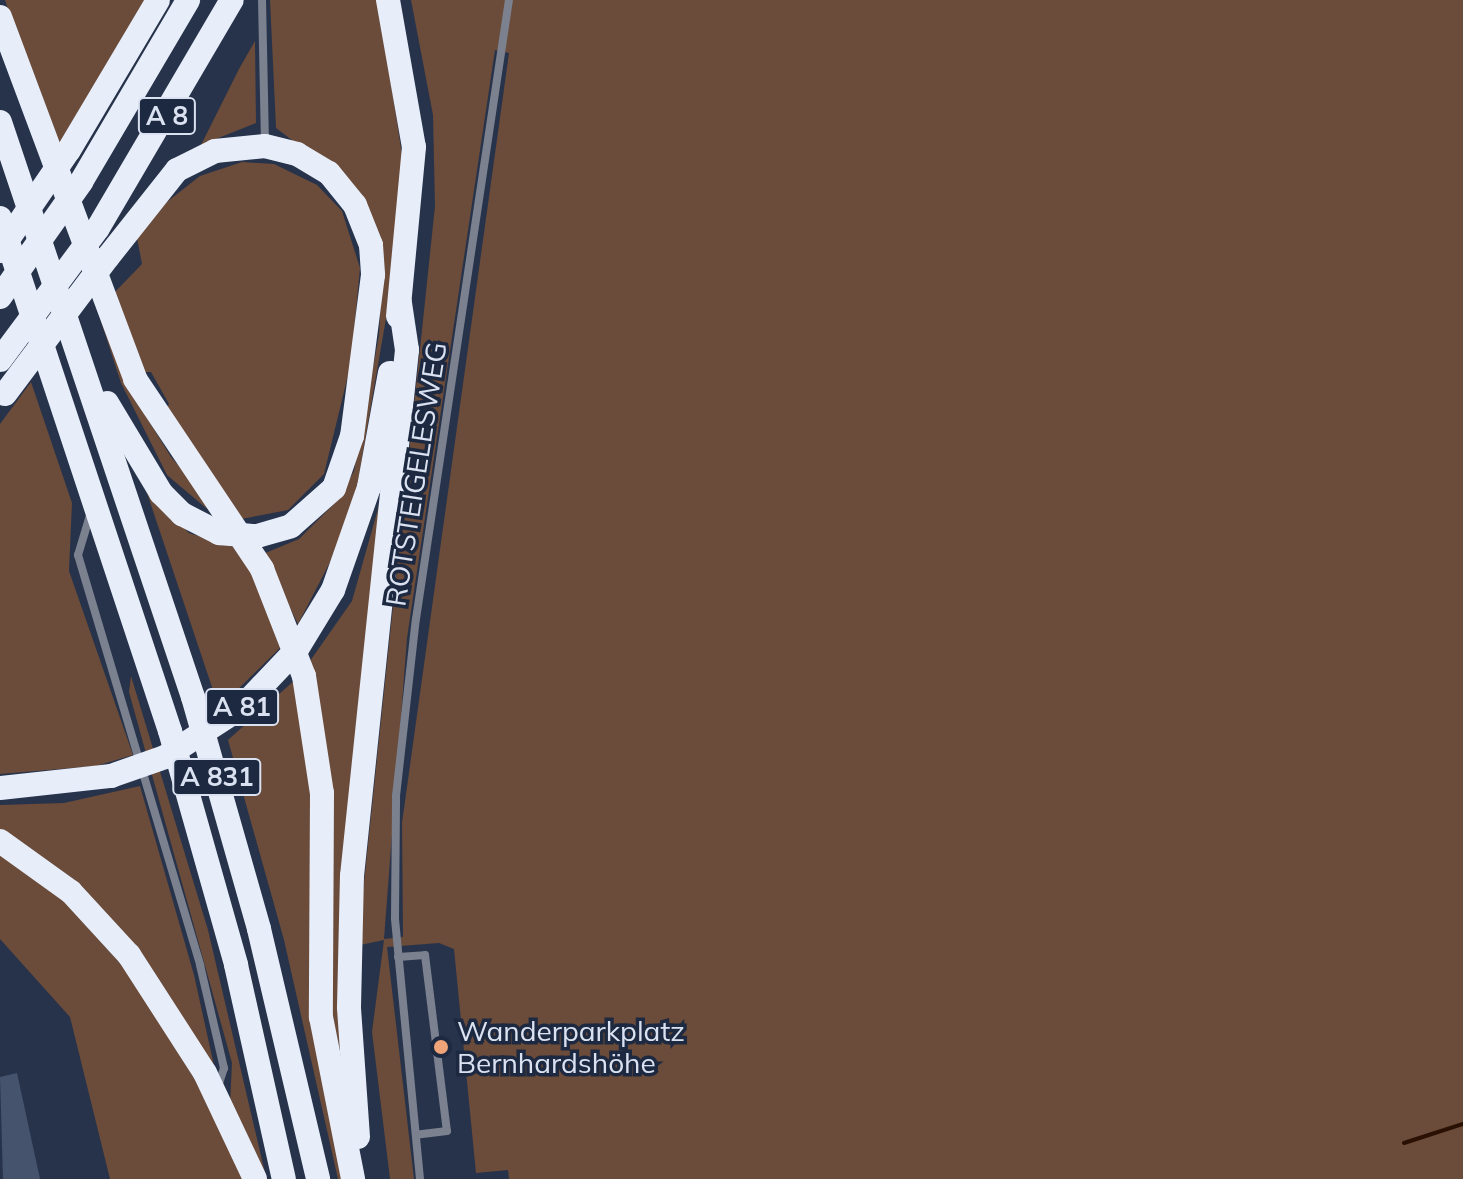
<!DOCTYPE html>
<html>
<head>
<meta charset="utf-8">
<style>
  body { margin:0 }
  #map { position:relative; width:1463px; height:1179px; overflow:hidden; background:#27334b; font-family:Mulish,sans-serif }
  div>[style] { position:absolute }
  .green>* { inset:0; background:#6b4b39 }
  .stream>* { height:4px; margin:-2px; padding:0 2px; transform-origin:2px; border-radius:2px; background:#291002 }
  .building>* { inset:0; background:#46536d }
  .lane>* { height:8px; margin:-4px; padding:0 4px; transform-origin:4px; border-radius:4px; background:#7b818e }
  .highway>* { height:24px; margin:-12px; padding:0 12px; transform-origin:12px; border-radius:12px; background:#e7eefa }
  .highway-bridge>* { height:24px; margin:-12px; padding:0 12px; transform-origin:12px; border-radius:12px; background:#e7eefa }
  .dots>* { width:22px; height:22px; translate:-50% -50%; box-sizing:border-box; border:4px solid #1d2940; border-radius:50% }
  span { translate:-50% -50%; white-space:nowrap; text-align:center; line-height:1.15; -webkit-text-stroke:7px #1d2940; paint-order:stroke }
  .shield-label span { padding:2px 6px; background:#1d2940; border:2px solid; border-radius:6px; -webkit-text-stroke-width:0 }
  .shield-label { font-size:26px; color:#dae2f2; font-weight:700 }
  .street-label { font-size:28px; color:#dae2f2 }
  .poi-label { font-size:28px; color:#dae2f2 }
  .left { translate:0 -50%; text-align:left }
</style>
</head>
<body>
<div id="map">
  <div class="green">
    <div style="clip-path:polygon(5px 0,146px 0,57px 147px,24px 57px)"></div>
    <div style="clip-path:polygon(270px 0,378px 0,403px 161px,389px 301px,358px 481px,342px 539px,298px 624px,263px 554px,299px 539px,339px 499px,354px 471px,379px 335px,383px 263px,297px 144px,276px 128px)"></div>
    <div style="clip-path:polygon(evenodd,411px 0,1463px 0,1463px 1179px,509px 1179px,508px 1170px,476px 1173px,454px 949px,439px 943px,387px 947px,414px 1179px,390px 1179px,372px 1032px,384px 940px,360px 945px,360px 921px,435px 206px,433px 115px,411px 0,495px 50px,509px 53px,402px 823px,403px 937px,384px 939px,407px 638px,495px 50px)"></div>
    <div style="clip-path:polygon(255px 41px,256px 123px,201px 145px,239px 69px)"></div>
    <div style="clip-path:polygon(242px 162px,274px 164px,317px 185px,342px 211px,360px 268px,351px 363px,324px 474px,288px 510px,241px 519px,163px 416px,169px 404px,151px 372px,138px 372px,112px 295px,142px 264px,137px 238px,163px 205px,200px 176px)"></div>
    <div style="clip-path:polygon(98px 312px,134px 397px,171px 457px,212px 503px,206px 508px,167px 475px,121px 383px)"></div>
    <div style="clip-path:polygon(31px 382px,72px 503px,69px 571px,133px 755px,96px 766px,0 774px,0 424px)"></div>
    <div style="clip-path:polygon(385px 484px,343px 1065px,329px 1001px,331px 782px,310px 661px,352px 601px)"></div>
    <div style="clip-path:polygon(146px 490px,189px 533px,239px 549px,286px 642px,219px 708px)"></div>
    <div style="clip-path:polygon(131px 676px,208px 930px,266px 1177px,230px 1105px,232px 1063px,129px 692px)"></div>
    <div style="clip-path:polygon(297px 678px,312px 768px,311px 1002px,345px 1179px,338px 1179px,284px 940px,228px 740px)"></div>
    <div style="clip-path:polygon(140px 786px,194px 975px,215px 1070px,178px 1012px,0 835px,0 805px,64px 803px)"></div>
    <div style="clip-path:polygon(0 850px,42px 877px,150px 996px,248px 1179px,110px 1179px,70px 1017px,0 939px)"></div>
  </div>
  <div class="stream">
    <div style="left:1404px;top:1143px;width:62px;rotate:-17.9deg"></div>
  </div>
  <div class="building">
    <div style="clip-path:polygon(17px 1073px,40px 1179px,3px 1179px,0 1077px)"></div>
  </div>
  <div class="lane">
    <div style="left:262px;top:0;width:142px;rotate:88.8deg"></div>
    <div style="left:91px;top:512px;width:45px;rotate:106.8deg"></div>
    <div style="left:78px;top:555px;width:428px;rotate:73.4deg"></div>
    <div style="left:200px;top:965px;width:106px;rotate:76.9deg"></div>
    <div style="left:224px;top:1068px;width:20px;rotate:108deg"></div>
    <div style="left:398px;top:957px;width:27px;rotate:-4deg"></div>
    <div style="left:425px;top:955px;width:177px;rotate:82.9deg"></div>
    <div style="left:447px;top:1131px;width:31px;rotate:173deg"></div>
    <div style="left:420px;top:1179px;width:262px;rotate:-95.5deg"></div>
    <div style="left:395px;top:918px;width:122px;rotate:-89.5deg"></div>
    <div style="left:396px;top:796px;width:178px;rotate:-83.6deg"></div>
    <div style="left:416px;top:619px;width:626px;rotate:-81.46deg"></div>
  </div>
  <div class="highway">
    <div style="left:388px;top:0;width:149px;rotate:80deg"></div>
    <div style="left:414px;top:147px;width:170px;rotate:95.4deg"></div>
    <div style="left:0;top:17px;width:386px;rotate:69.5deg"></div>
    <div style="left:135px;top:379px;width:229px;rotate:56.2deg"></div>
    <div style="left:262px;top:569px;width:115px;rotate:68.6deg"></div>
    <div style="left:304px;top:676px;width:118px;rotate:81.3deg"></div>
    <div style="left:322px;top:793px;width:224px;rotate:90.3deg"></div>
    <div style="left:321px;top:1017px;width:165px;rotate:78.8deg"></div>
    <div style="left:0;top:122px;width:607px;rotate:71.45deg"></div>
    <div style="left:193px;top:697px;width:241px;rotate:74.1deg"></div>
    <div style="left:259px;top:929px;width:257px;rotate:76.7deg"></div>
    <div style="left:69px;top:150px;width:174px;rotate:-59.3deg"></div>
    <div style="left:81px;top:182px;width:211px;rotate:-59.5deg"></div>
    <div style="left:0;top:218px;width:540px;rotate:71.67deg"></div>
    <div style="left:170px;top:731px;width:243px;rotate:74.2deg"></div>
    <div style="left:236px;top:965px;width:219px;rotate:77.4deg"></div>
    <div style="left:98px;top:228px;width:264px;rotate:-59.6deg"></div>
    <div style="left:108px;top:257px;width:111px;rotate:-51.6deg"></div>
    <div style="left:177px;top:170px;width:42px;rotate:-26.6deg"></div>
    <div style="left:215px;top:151px;width:50px;rotate:-5.7deg"></div>
    <div style="left:265px;top:146px;width:33px;rotate:14deg"></div>
    <div style="left:297px;top:154px;width:37px;rotate:31deg"></div>
    <div style="left:329px;top:173px;width:41px;rotate:50.9deg"></div>
    <div style="left:355px;top:205px;width:43px;rotate:68.2deg"></div>
    <div style="left:371px;top:245px;width:30px;rotate:86deg"></div>
    <div style="left:373px;top:275px;width:162px;rotate:97.4deg"></div>
    <div style="left:352px;top:436px;width:55px;rotate:109.1deg"></div>
    <div style="left:334px;top:488px;width:57px;rotate:138.5deg"></div>
    <div style="left:107px;top:403px;width:105px;rotate:59deg"></div>
    <div style="left:333px;top:590px;width:109px;rotate:-70.7deg"></div>
    <div style="left:369px;top:487px;width:116px;rotate:-79.6deg"></div>
    <div style="left:0;top:788px;width:112px;rotate:-6.2deg"></div>
    <div style="left:0;top:841px;width:87px;rotate:35.7deg"></div>
    <div style="left:71px;top:892px;width:86px;rotate:47.4deg"></div>
    <div style="left:129px;top:955px;width:140px;rotate:57.2deg"></div>
    <div style="left:205px;top:1073px;width:117px;rotate:64.7deg"></div>
    <div style="left:358px;top:1137px;width:130px;rotate:-94deg"></div>
    <div style="left:349px;top:1007px;width:131px;rotate:-88.7deg"></div>
    <div style="left:352px;top:876px;width:529px;rotate:-84.03deg"></div>
    <div style="left:407px;top:350px;width:48px;rotate:-98.5deg"></div>
  </div>
  <div class="highway-bridge">
    <div style="left:0;top:251px;width:122px;rotate:-55.7deg"></div>
    <div style="left:0;top:297px;width:141px;rotate:-54.8deg"></div>
    <div style="left:0;top:360px;width:164px;rotate:-53.4deg"></div>
    <div style="left:5px;top:394px;width:171px;rotate:-53.1deg"></div>
    <div style="left:161px;top:493px;width:30px;rotate:45deg"></div>
    <div style="left:182px;top:514px;width:42px;rotate:27.2deg"></div>
    <div style="left:219px;top:533px;width:38px;rotate:5deg"></div>
    <div style="left:257px;top:536px;width:35px;rotate:-16deg"></div>
    <div style="left:111px;top:776px;width:57px;rotate:-19.4deg"></div>
    <div style="left:165px;top:757px;width:92px;rotate:-33deg"></div>
    <div style="left:242px;top:707px;width:80px;rotate:-46.5deg"></div>
    <div style="left:297px;top:649px;width:69px;rotate:-58.6deg"></div>
  </div>
  <div class="dots">
    <div style="left:441px;top:1047px;background:#efa378"></div>
  </div>
  <div class="shield-label">
    <span style="left:167px;top:116px">A 8</span>
    <span style="left:242px;top:707px">A 81</span>
    <span style="left:217px;top:777px">A 831</span>
  </div>
  <div class="street-label">
    <span style="left:416px;top:474px;rotate:-81deg">ROTSTEIGELESWEG</span>
  </div>
  <div class="poi-label">
    <span class="left" style="left:457px;top:1047px">Wanderparkplatz<br>Bernhardshöhe</span>
  </div>
</div>
</body>
</html>
